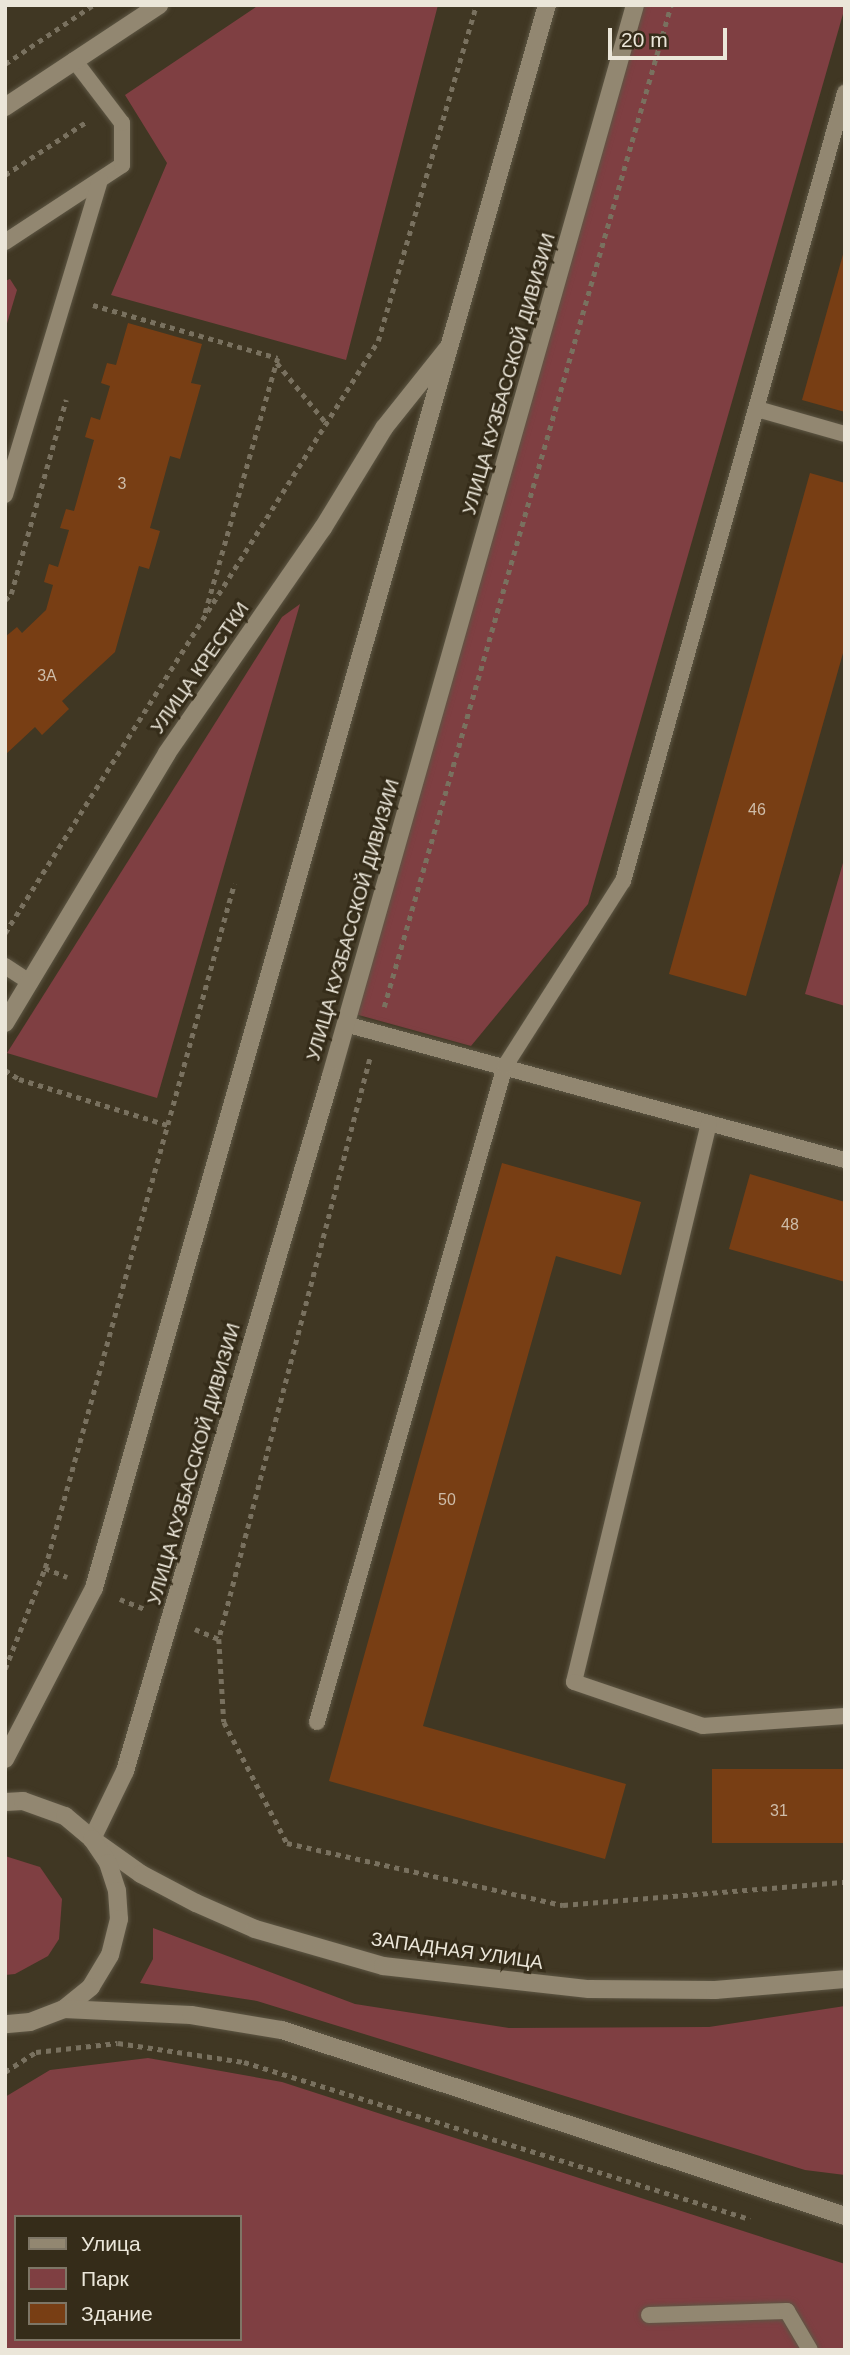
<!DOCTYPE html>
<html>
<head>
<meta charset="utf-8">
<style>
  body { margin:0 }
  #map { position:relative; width:850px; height:2355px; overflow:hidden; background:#403723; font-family:Arial,sans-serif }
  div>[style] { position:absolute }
  .green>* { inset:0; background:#7f3f42 }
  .building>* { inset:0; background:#783e14; transform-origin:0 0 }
  .path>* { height:4.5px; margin-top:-2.25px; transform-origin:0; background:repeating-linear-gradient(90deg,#79715f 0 5px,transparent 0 10px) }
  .roads { filter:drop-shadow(0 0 2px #5d5644) drop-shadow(0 0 2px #5d5644) }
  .service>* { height:16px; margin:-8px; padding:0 8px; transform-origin:8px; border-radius:8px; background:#928771 }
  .minor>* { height:18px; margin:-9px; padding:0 9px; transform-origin:9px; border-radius:9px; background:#928771 }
  .tertiary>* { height:18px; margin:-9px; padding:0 9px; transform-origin:9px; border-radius:9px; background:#928771 }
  span { translate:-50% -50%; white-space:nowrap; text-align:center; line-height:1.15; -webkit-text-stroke:6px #352c19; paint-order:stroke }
  .number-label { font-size:16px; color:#cebca8 }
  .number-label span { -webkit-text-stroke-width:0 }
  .street-label { font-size:19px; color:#ebe6d9 }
  .frame { position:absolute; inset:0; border:7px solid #ebe6d9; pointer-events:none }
  .legend { position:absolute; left:14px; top:2215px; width:228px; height:126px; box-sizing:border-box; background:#352c19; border:2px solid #7e7666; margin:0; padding:9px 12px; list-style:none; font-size:21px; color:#ebe6d9 }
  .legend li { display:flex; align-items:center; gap:14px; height:35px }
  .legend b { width:35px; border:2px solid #7e7666 }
  .scale { position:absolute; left:608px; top:28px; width:119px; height:32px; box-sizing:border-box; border:4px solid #ebe6d9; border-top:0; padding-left:9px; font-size:21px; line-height:24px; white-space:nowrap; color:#ebe6d9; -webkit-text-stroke:5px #352c19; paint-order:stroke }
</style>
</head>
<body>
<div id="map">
  <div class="green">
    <div style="clip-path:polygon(259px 5px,438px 5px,346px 360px,111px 295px,167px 163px,125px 95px)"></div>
    <div style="clip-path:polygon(643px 5px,845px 7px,588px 904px,471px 1046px,344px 1011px)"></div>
    <div style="clip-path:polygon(10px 279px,17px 290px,5px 330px,5px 281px)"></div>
    <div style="clip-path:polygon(300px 604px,157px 1098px,7px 1053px,282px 617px)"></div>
    <div style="clip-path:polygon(845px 856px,845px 1006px,805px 994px)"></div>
    <div style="clip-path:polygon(5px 1856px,40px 1867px,62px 1899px,59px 1939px,48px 1956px,15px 1974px,5px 1975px)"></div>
    <div style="clip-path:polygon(153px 1928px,355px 2004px,509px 2028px,709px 2027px,845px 2006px,845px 2175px,805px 2170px,257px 2001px,140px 1983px,153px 1959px)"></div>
    <div style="clip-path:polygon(evenodd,148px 2058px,282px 2082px,845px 2264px,845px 2350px,5px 2350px,5px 2097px,50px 2070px,148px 2058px,16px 2217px,240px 2217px,240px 2339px,16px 2339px,16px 2217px)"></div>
  </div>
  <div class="building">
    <div style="clip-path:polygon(844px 251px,845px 251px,845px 412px,802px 400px)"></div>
    <div style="clip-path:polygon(128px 323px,202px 344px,191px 383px,201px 385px,180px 459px,170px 456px,150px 528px,160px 531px,149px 569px,139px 566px,115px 652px,62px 701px,69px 709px,42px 735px,35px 727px,5px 755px,5px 637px,17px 627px,22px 633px,46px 610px,53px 585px,44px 582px,49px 564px,58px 567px,69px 530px,60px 528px,66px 509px,74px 511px,94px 440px,85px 437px,91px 417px,100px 420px,110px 386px,101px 383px,107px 363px,116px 365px)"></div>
    <div style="clip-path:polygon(810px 473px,845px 483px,845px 646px,746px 996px,669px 974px)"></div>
    <div style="clip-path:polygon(502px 1163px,641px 1202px,621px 1275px,556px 1256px,423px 1726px,626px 1784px,605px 1859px,329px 1781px)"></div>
    <div style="clip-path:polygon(750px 1174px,845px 1202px,845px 1282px,729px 1249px)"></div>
    <div style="left:845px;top:1769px;width:74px;height:133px;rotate:90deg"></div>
  </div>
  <div class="path">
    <div style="left:5px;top:64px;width:106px;rotate:-33.8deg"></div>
    <div style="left:5px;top:175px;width:97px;rotate:-33.2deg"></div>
    <div style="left:93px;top:305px;width:192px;rotate:16deg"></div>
    <div style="left:278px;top:358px;width:270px;rotate:105.9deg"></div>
    <div style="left:277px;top:363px;width:80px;rotate:50.6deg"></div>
    <div style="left:5px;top:600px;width:8px;rotate:-45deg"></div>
    <div style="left:11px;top:594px;width:202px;rotate:-74.2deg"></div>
    <div style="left:5px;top:933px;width:700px;rotate:-57.79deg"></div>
    <div style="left:378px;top:341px;width:350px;rotate:-73.7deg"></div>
    <div style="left:384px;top:1007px;width:1042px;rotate:-74.02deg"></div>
    <div style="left:370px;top:1059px;width:599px;rotate:104.59deg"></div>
    <div style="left:219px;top:1639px;width:83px;rotate:86.6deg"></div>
    <div style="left:224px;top:1722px;width:136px;rotate:62.5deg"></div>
    <div style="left:287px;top:1843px;width:283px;rotate:12.7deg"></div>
    <div style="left:563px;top:1905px;width:283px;rotate:-4.7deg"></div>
    <div style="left:5px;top:1070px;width:17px;rotate:33deg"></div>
    <div style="left:19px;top:1079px;width:156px;rotate:17.2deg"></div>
    <div style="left:45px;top:1568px;width:24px;rotate:22deg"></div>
    <div style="left:120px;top:1599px;width:27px;rotate:22deg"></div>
    <div style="left:195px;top:1629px;width:26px;rotate:23deg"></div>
    <div style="left:5px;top:1669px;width:109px;rotate:-68.4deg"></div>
    <div style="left:45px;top:1568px;width:710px;rotate:-74.55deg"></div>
    <div style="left:5px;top:2072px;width:37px;rotate:-33deg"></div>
    <div style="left:36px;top:2052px;width:82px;rotate:-6.3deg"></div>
    <div style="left:118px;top:2043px;width:127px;rotate:8.6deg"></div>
    <div style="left:244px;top:2062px;width:530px;rotate:17.24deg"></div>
  </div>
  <div class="roads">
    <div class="service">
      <div style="left:5px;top:242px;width:140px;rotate:-33.3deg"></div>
      <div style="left:122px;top:165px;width:42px;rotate:-90deg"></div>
      <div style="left:122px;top:123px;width:79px;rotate:-127.3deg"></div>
      <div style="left:757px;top:409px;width:91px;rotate:15.9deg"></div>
      <div style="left:5px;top:495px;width:329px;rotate:-73.2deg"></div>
      <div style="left:5px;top:966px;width:30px;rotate:33deg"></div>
      <div style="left:345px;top:1024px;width:518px;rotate:15.22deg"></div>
      <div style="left:709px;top:1123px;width:575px;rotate:103.58deg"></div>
      <div style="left:574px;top:1682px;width:136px;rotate:18.8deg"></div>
      <div style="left:703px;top:1726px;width:142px;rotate:-4deg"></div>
      <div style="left:317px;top:1722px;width:682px;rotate:-74.01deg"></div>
      <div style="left:505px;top:1066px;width:219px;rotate:-57.5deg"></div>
      <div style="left:623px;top:881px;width:819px;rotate:-74.27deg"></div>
      <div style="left:649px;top:2315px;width:138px;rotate:-1.7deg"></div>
      <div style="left:787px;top:2311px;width:45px;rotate:59.5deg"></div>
    </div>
    <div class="minor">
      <div style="left:5px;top:107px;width:185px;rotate:-33.5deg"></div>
      <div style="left:5px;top:1023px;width:315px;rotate:-59deg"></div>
      <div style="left:167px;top:753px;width:274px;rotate:-55.3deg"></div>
      <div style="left:323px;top:528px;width:117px;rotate:-58.6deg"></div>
      <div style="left:384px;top:428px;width:101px;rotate:-51.4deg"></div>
    </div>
    <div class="tertiary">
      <div style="left:635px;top:5px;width:1113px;rotate:105.85deg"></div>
      <div style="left:331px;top:1076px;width:725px;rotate:106.51deg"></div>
      <div style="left:125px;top:1771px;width:76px;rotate:115.9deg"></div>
      <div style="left:92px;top:1839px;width:60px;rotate:35.5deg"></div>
      <div style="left:141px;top:1874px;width:62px;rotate:27.8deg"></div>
      <div style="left:196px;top:1903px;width:64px;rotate:23.8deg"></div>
      <div style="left:255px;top:1929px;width:133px;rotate:16.1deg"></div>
      <div style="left:383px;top:1966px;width:207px;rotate:6.4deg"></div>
      <div style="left:589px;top:1989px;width:126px;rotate:0.5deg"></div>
      <div style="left:715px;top:1990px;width:130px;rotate:-4.8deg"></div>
      <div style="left:5px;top:1759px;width:193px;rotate:-62.5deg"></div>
      <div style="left:94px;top:1588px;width:1647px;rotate:-74.03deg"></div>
      <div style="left:5px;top:1802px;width:18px;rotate:-3deg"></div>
      <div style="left:23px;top:1801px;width:45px;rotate:19.7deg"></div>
      <div style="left:65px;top:1816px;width:35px;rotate:40deg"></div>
      <div style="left:92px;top:1839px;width:29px;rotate:56deg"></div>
      <div style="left:108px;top:1863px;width:29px;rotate:72deg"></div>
      <div style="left:117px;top:1891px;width:28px;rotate:86deg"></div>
      <div style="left:119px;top:1919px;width:37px;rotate:104deg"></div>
      <div style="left:110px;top:1955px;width:37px;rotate:121deg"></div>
      <div style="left:91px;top:1987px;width:35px;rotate:141deg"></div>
      <div style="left:64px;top:2009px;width:36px;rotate:159deg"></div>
      <div style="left:30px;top:2022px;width:25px;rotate:175deg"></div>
      <div style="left:64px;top:2009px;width:127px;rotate:2.7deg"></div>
      <div style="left:191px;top:2015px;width:92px;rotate:9.4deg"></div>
      <div style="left:282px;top:2030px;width:593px;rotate:18.28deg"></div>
    </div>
  </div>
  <div class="number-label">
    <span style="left:122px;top:484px">3</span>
    <span style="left:47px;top:676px">3А</span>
    <span style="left:757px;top:810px">46</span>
    <span style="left:790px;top:1225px">48</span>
    <span style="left:447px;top:1500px">50</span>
    <span style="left:779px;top:1811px">31</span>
  </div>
  <div class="street-label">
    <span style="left:509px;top:374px;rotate:-74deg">УЛИЦА КУЗБАССКОЙ ДИВИЗИИ</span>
    <span style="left:200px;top:668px;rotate:-55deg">УЛИЦА КРЕСТКИ</span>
    <span style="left:353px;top:920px;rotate:-74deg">УЛИЦА КУЗБАССКОЙ ДИВИЗИИ</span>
    <span style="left:194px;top:1464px;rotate:-74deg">УЛИЦА КУЗБАССКОЙ ДИВИЗИИ</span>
    <span style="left:457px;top:1951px;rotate:8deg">ЗАПАДНАЯ УЛИЦА</span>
  </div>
  <div class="frame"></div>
  <ul class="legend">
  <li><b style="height:9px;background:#928771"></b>Улица</li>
  <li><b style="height:19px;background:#7f3f42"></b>Парк</li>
  <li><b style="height:19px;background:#783e14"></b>Здание</li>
  </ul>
  <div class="scale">20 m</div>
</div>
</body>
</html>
